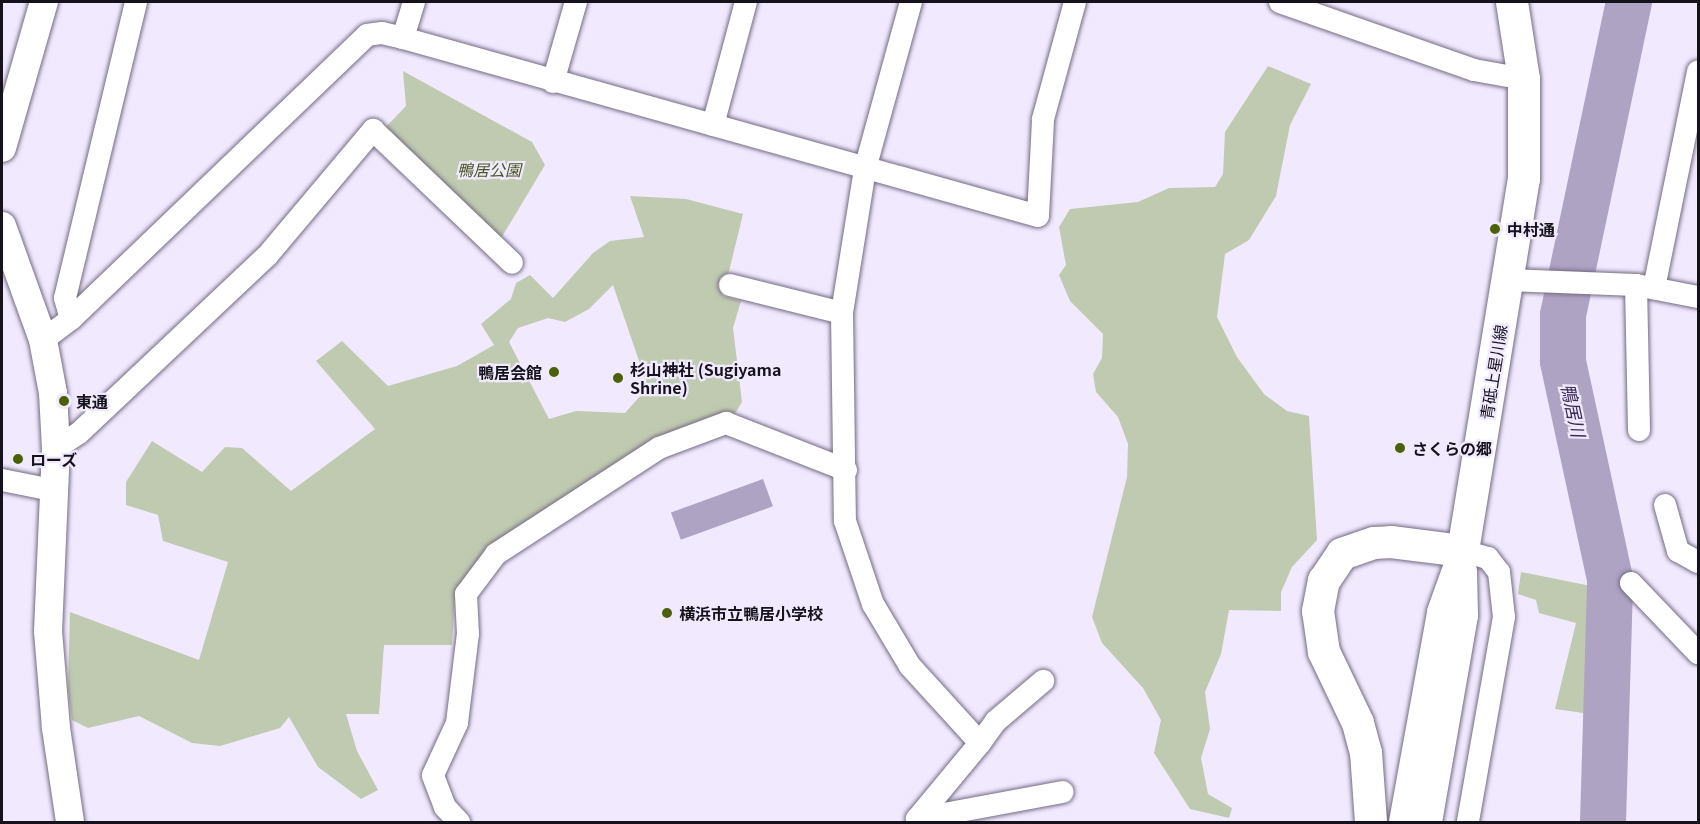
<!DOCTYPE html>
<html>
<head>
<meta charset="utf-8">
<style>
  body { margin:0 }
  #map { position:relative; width:1700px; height:824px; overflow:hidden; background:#f1eaff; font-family:Georgia,"Noto Sans JP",serif }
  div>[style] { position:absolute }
  .green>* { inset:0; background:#c0cab0 }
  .water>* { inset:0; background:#afa3c4; transform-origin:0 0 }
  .river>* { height:46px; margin:-23px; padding:0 23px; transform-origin:23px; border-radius:23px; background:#afa3c4 }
  .roads { filter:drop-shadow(0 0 2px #746b82) drop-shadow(0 0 2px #746b82) }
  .minor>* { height:22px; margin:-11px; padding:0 11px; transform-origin:11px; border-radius:11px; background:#fff }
  .tertiary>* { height:28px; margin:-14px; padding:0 14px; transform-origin:14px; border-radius:14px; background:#fff }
  .secondary>* { height:32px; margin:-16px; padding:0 16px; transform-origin:16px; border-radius:16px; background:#fff }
  .dots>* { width:16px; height:16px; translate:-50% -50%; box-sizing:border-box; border:3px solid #f1eaff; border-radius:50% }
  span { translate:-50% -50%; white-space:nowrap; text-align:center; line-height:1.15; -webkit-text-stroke:4.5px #f1eaff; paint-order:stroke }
  .park-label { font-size:16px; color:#485722; font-style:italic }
  .poi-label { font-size:16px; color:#16121b; font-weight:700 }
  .left { translate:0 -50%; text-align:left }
  .right { translate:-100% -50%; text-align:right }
  .street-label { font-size:16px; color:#16121b }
  .water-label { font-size:18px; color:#3b2855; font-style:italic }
  .frame { position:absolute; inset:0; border:3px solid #16121b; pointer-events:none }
</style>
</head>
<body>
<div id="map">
  <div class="green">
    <div style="clip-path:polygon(1268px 66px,1311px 84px,1290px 125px,1276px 196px,1249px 240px,1225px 254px,1217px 317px,1237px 357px,1264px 394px,1287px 411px,1309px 416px,1317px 540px,1292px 567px,1281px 592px,1281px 611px,1229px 610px,1221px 654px,1205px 692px,1210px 729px,1201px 758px,1208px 794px,1232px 808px,1229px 818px,1190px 809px,1154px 753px,1161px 720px,1143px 688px,1102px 643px,1092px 617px,1127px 477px,1128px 444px,1118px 417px,1096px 392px,1093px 374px,1102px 358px,1103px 334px,1070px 301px,1059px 275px,1066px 265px,1059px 227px,1070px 209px,1138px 202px,1169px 188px,1215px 187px,1223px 174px,1225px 132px)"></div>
    <div style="clip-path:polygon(403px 71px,532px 142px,545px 165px,500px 240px,383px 130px,406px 106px)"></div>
    <div style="clip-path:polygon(evenodd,630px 196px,686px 199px,743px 214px,723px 296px,741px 301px,733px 328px,742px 402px,734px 415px,493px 550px,455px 593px,452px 645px,384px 645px,379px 714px,346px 714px,357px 751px,378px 790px,361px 799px,318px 767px,289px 717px,280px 728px,220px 746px,192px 743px,139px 716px,88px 728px,72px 720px,68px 688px,70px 612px,199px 660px,228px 562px,163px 541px,158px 515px,126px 505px,126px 482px,152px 441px,202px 472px,225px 447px,242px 448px,291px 491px,375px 429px,316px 361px,342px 341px,388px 386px,457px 366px,494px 345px,481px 324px,511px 299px,516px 283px,530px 275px,553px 298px,593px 253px,610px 241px,644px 237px,630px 196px,613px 285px,648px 387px,625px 413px,576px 411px,549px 419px,509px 342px,518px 328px,548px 318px,565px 322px,589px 309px,613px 285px)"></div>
    <div style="clip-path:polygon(1521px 572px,1601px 588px,1597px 715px,1555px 709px,1576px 623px,1539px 613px,1536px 600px,1518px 594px)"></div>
  </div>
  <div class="water">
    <div style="left:763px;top:479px;width:29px;height:98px;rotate:70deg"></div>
  </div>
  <div class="river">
    <div style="left:1603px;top:822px;width:243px;rotate:-88.3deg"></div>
    <div style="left:1610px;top:579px;width:223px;rotate:-102.2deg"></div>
    <div style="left:1563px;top:361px;width:46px;rotate:-90deg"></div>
    <div style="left:1563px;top:315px;width:320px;rotate:-78.1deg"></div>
  </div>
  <div class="roads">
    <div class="minor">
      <div style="left:911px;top:2px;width:173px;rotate:105.4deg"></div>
      <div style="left:865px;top:169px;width:146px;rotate:99.1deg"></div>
      <div style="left:842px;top:313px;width:208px;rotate:89.2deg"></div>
      <div style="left:845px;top:521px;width:88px;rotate:71.4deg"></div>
      <div style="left:873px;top:604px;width:72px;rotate:59.2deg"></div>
      <div style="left:910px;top:666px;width:104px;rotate:47.7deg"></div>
      <div style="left:980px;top:743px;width:99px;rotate:129.7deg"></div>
      <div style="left:917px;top:819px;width:148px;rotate:-10.5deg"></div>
      <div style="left:1280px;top:2px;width:206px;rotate:19.3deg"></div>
      <div style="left:1474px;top:70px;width:51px;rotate:10.2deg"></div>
      <div style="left:403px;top:38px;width:38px;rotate:-73deg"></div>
      <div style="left:553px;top:82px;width:83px;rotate:-74deg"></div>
      <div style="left:713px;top:125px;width:127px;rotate:-75deg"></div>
      <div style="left:1508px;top:280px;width:128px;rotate:2.2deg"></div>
      <div style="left:1636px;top:285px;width:63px;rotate:11deg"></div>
      <div style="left:730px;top:285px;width:115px;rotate:14deg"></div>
      <div style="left:1636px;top:285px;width:145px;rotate:88.8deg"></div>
      <div style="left:1654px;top:288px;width:221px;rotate:-78.5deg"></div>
      <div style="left:71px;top:319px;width:22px;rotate:-106deg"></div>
      <div style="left:65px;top:298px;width:304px;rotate:-76.5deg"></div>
      <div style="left:43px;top:340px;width:35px;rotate:-37deg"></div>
      <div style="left:71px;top:319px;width:410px;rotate:-43.8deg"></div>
      <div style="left:367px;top:35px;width:15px;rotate:-8deg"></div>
      <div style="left:382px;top:33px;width:22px;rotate:13deg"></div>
      <div style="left:403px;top:38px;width:659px;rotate:15.66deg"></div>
      <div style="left:1038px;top:216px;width:97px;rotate:-87deg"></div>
      <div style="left:1043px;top:119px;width:121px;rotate:-74.7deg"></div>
      <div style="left:56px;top:448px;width:27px;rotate:-33deg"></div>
      <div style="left:79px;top:433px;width:258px;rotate:-43.3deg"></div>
      <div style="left:267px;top:256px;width:165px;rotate:-49.9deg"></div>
      <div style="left:373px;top:130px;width:192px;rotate:43.7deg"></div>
      <div style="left:2px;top:480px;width:51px;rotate:11.3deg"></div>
      <div style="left:1665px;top:505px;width:48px;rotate:74.2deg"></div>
      <div style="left:1678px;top:551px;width:23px;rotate:29deg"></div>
      <div style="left:1463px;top:551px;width:26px;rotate:16deg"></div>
      <div style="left:1488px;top:558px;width:18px;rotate:52deg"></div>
      <div style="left:1499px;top:572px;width:45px;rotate:83.7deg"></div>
      <div style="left:1504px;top:617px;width:208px;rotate:100deg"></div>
      <div style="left:1631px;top:583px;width:97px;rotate:46.3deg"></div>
      <div style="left:980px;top:743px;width:27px;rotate:-54deg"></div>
      <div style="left:996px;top:721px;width:62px;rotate:-40.4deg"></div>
      <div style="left:459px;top:822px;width:21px;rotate:-133deg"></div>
      <div style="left:445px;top:807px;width:34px;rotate:-111deg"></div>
      <div style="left:433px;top:775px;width:57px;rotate:-65.2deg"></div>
      <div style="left:457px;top:723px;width:90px;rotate:-83deg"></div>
      <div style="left:468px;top:634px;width:40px;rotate:-92.9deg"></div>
      <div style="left:466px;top:594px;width:50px;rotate:-53.1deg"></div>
      <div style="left:496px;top:554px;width:194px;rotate:-33deg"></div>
      <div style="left:659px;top:448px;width:72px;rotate:-20.5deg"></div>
      <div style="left:726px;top:423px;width:129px;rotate:21.4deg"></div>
    </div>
    <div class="tertiary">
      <div style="left:2px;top:148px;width:152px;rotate:-74deg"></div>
      <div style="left:2px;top:226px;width:121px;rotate:70.2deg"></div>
      <div style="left:43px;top:340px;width:54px;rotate:79.3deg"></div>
      <div style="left:53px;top:393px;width:55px;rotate:86.9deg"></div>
      <div style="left:56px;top:448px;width:183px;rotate:92.5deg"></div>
      <div style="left:48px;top:631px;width:97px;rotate:85.3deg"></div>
      <div style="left:56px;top:728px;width:95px;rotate:81.5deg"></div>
      <div style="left:1403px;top:822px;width:213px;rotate:-79.7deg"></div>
      <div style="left:1441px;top:612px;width:65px;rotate:-70.2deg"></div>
      <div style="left:1428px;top:822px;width:210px;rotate:-80.1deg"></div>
      <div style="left:1464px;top:615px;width:44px;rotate:-91.3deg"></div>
    </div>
    <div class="secondary">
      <div style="left:1371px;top:822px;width:69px;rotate:-94.1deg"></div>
      <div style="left:1366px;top:753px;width:31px;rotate:-105deg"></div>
      <div style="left:1358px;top:723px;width:79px;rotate:-115.6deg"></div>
      <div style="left:1324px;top:652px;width:41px;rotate:-98.3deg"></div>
      <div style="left:1318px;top:611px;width:31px;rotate:-79deg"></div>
      <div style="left:1324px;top:581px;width:32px;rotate:-56deg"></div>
      <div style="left:1342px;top:554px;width:34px;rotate:-19deg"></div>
      <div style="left:1374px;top:543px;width:17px;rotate:-3deg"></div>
      <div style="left:1391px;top:542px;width:73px;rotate:7.1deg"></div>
      <div style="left:1463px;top:551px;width:377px;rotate:-80.7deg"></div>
      <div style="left:1524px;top:179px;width:100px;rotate:-90deg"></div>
      <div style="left:1524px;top:79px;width:78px;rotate:-98.9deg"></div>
    </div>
  </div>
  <div class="dots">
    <div style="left:1495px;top:229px;background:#4b6008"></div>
    <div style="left:554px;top:372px;background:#4b6008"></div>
    <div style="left:618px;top:378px;background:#4b6008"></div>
    <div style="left:64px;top:401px;background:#4b6008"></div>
    <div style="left:1400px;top:448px;background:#4b6008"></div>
    <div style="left:18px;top:459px;background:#4b6008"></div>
    <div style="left:667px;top:613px;background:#4b6008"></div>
  </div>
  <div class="park-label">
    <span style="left:489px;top:169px">鴨居公園</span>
  </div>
  <div class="poi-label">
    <span class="left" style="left:1507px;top:229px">中村通</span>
    <span class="left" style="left:630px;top:378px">杉山神社 (Sugiyama<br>Shrine)</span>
    <span class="right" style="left:542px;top:372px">鴨居会館</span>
    <span class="left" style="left:76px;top:401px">東通</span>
    <span class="left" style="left:1412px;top:448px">さくらの郷</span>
    <span class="left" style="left:30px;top:459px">ローズ</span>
    <span class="left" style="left:679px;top:613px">横浜市立鴨居小学校</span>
  </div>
  <div class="street-label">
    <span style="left:1493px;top:372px;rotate:-81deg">青砥上星川線</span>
  </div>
  <div class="water-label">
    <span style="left:1574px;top:410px;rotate:78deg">鴨居川</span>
  </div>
  <div class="frame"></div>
</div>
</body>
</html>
